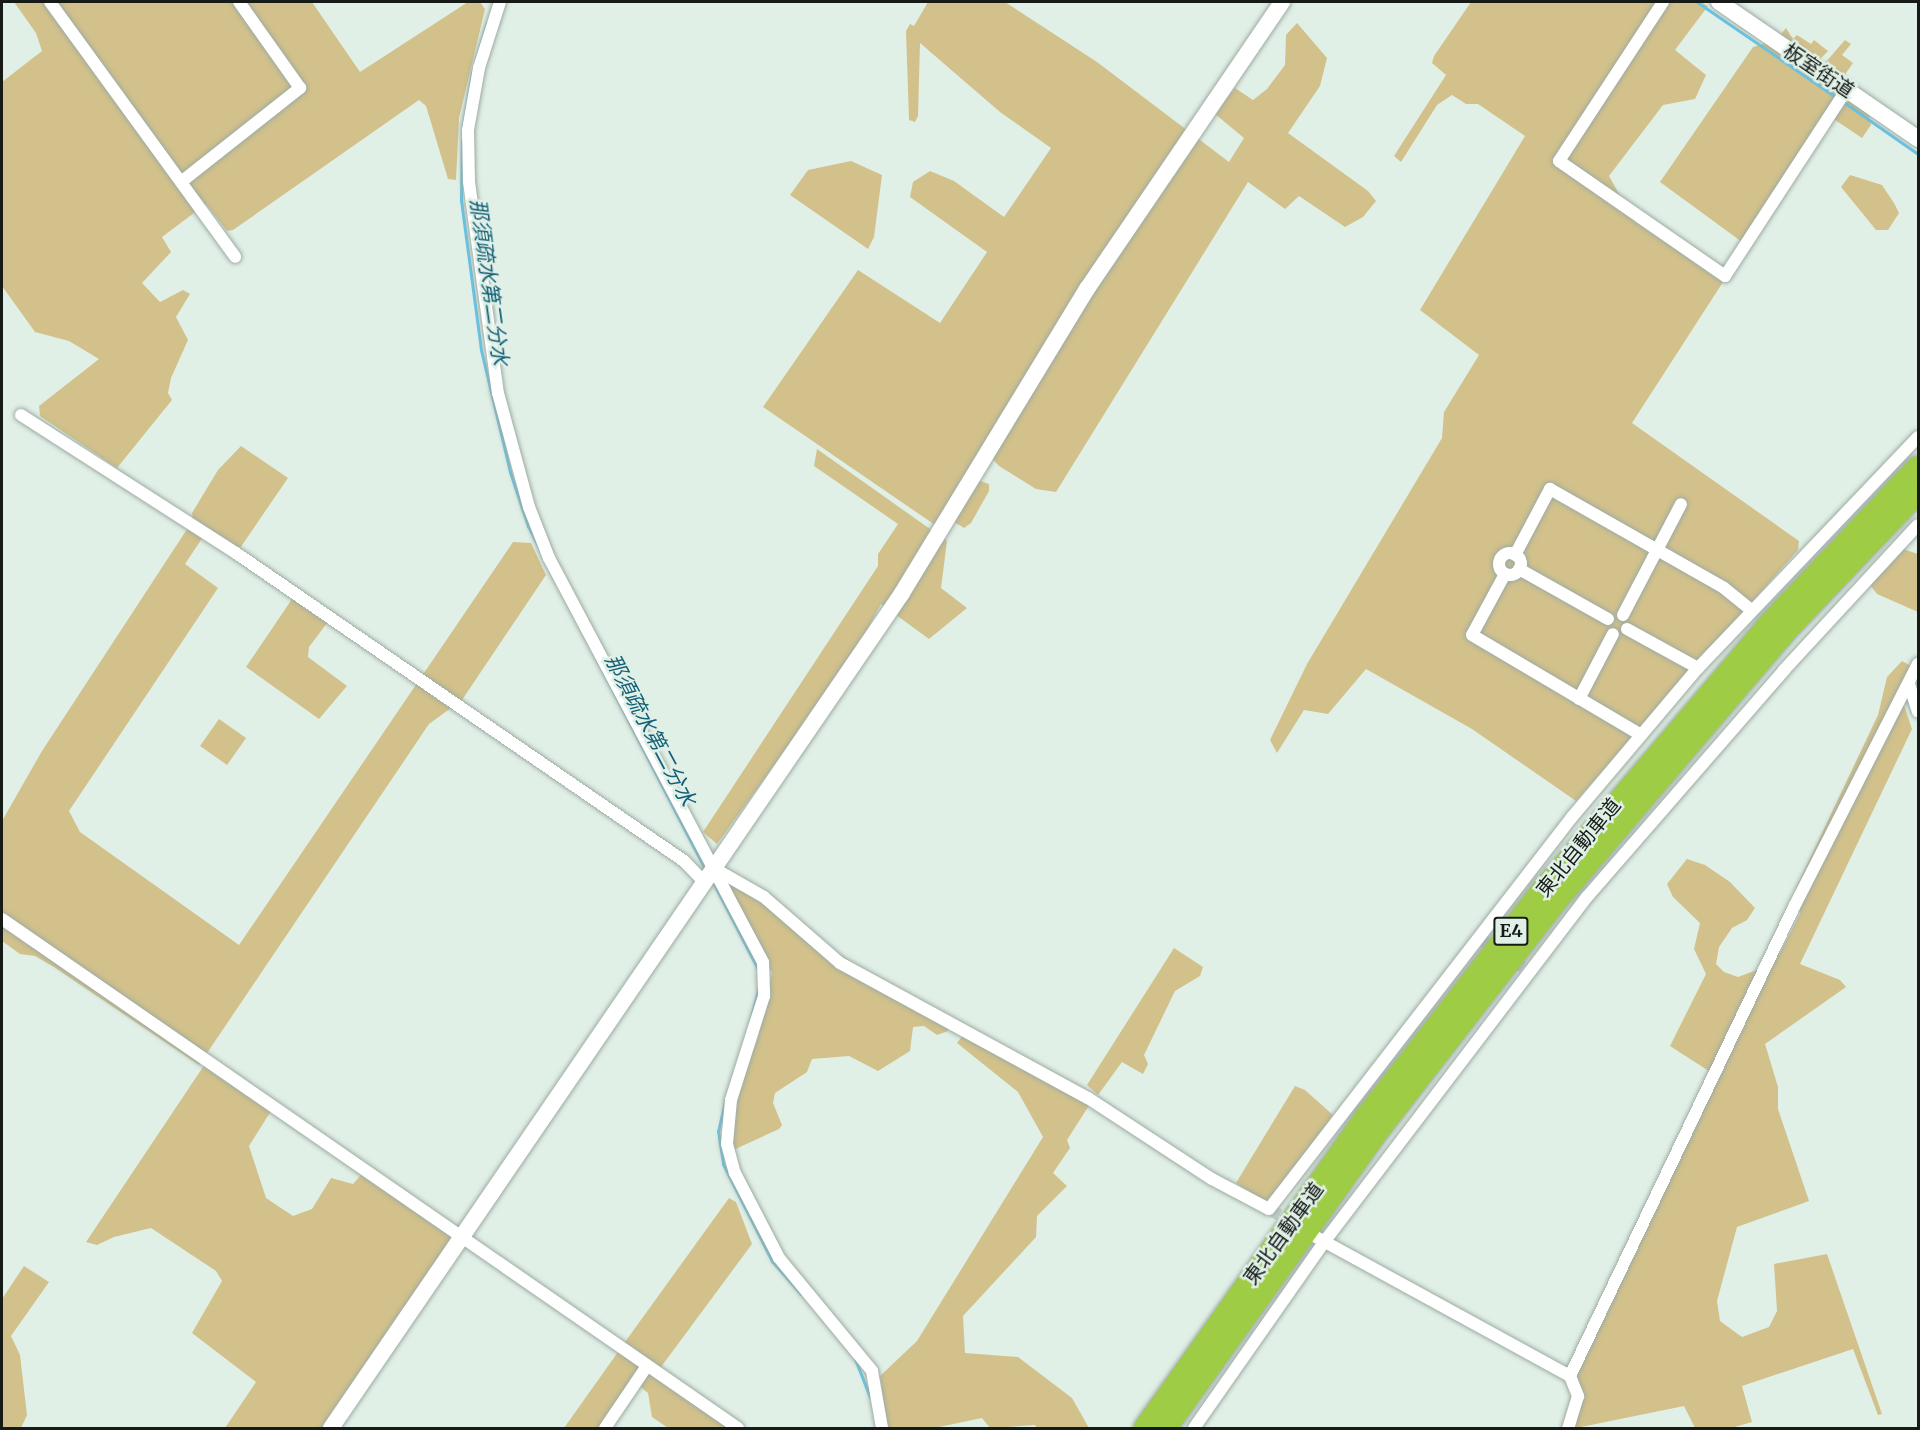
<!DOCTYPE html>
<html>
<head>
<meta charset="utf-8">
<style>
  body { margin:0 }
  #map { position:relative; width:1920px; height:1430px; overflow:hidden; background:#e1f0e7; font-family:Merriweather,"Noto Sans JP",serif }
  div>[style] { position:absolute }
  .green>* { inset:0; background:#d2c18b; transform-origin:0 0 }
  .stream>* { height:3px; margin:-1.5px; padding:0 1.5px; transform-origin:1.5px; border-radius:1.5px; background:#65c3e6 }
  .street-tunnel>* { height:12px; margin-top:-6px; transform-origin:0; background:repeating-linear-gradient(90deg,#c3d0c8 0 12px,transparent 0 18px) }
  .roads { filter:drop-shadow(0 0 2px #9daba2) drop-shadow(0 0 2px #9daba2) }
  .street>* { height:12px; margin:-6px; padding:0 6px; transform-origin:6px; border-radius:6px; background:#fff }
  .street>.ring { margin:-6px; padding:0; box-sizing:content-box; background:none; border:12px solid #fff; border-radius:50% }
  .secondary>* { height:16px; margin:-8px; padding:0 8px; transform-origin:8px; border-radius:8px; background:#fff }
  .highway>* { height:22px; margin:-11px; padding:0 11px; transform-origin:11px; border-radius:11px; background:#9fcc45 }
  span { translate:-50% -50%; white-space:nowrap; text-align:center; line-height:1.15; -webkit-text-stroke:5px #e1f0e7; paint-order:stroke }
  .shield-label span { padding:2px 4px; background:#e1f0e7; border:2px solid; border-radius:4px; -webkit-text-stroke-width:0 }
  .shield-label { font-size:18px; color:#161b18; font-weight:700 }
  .street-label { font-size:20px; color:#161b18 }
  .water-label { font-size:21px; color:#146078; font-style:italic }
  .frame { position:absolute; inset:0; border:3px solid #161b18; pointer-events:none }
</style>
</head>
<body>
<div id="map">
  <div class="green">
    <div style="clip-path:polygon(14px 2px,312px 2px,360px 72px,468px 2px,480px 2px,485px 9px,459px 118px,456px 180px,448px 179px,426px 106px,419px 100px,233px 230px,227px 231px,206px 204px,162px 237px,171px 252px,142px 283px,160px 302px,183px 290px,190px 294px,176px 317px,188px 340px,171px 378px,168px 393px,172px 400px,117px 468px,40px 416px,39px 406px,99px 359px,69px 341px,35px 332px,2px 286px,2px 82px,42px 51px,36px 33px)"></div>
    <div style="clip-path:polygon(928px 2px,1005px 2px,1097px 62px,1229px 162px,1244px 138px,1215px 114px,1235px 88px,1253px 100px,1267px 89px,1285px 65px,1286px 35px,1297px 23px,1327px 58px,1320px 86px,1288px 133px,1368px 191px,1376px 201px,1363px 217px,1345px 227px,1299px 196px,1285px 209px,1248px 182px,1056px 492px,1036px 489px,999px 466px,987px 453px,938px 527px,763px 407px,858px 270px,940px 323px,987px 252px,910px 197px,913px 182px,930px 171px,954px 181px,1004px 217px,1051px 148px,1000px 112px,920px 43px,918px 116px,915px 122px,909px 120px,906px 31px,910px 24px,914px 26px)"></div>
    <div style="clip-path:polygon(1471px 2px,1701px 2px,1708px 6px,1675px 50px,1706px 75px,1695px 99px,1663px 105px,1609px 176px,1635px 222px,1723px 282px,1632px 423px,1799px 541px,1798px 550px,1576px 801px,1472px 729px,1366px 669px,1328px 714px,1304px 710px,1277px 753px,1270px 740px,1307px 664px,1442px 438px,1444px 412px,1479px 355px,1420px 310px,1525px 136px,1478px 104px,1466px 104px,1452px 95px,1437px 105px,1401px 162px,1394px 156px,1446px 75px,1432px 63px,1434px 56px)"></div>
    <div style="clip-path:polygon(1786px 28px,1793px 39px,1797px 35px,1811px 44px,1814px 40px,1828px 51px,1819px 60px,1781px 34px)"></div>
    <div style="clip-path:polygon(1845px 40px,1851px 44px,1842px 55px,1853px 63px,1844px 76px,1824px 64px)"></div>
    <div style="clip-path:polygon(1766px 43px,1869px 115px,1871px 125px,1862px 138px,1826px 114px,1742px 242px,1660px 182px,1753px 47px)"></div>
    <div style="clip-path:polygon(851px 161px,882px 175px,874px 237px,868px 249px,790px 195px,808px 170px)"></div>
    <div style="clip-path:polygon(1850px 175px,1882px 185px,1894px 203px,1899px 213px,1888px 230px,1876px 230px,1841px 187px)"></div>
    <div style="clip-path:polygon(241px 446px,288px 478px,240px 548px,236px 549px,207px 531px,185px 564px,218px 588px,69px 811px,80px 832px,239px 945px,513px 542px,531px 543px,546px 575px,462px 700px,429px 724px,199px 1065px,54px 967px,35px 956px,20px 954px,2px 941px,2px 821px,42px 751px,193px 520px,192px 513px,218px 470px)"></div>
    <div style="clip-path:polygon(817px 449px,947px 541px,941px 588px,967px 608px,929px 639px,881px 604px,852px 657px,717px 844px,703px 832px,878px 566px,878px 554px,898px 524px,814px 466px)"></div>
    <div style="clip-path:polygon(980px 481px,989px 484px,989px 491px,971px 523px,964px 528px,954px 522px)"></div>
    <div style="clip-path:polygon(1900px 548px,1918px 554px,1918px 612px,1877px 594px,1870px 585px)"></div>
    <div style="clip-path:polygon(292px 599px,327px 623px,309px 647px,308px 657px,347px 686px,319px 719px,246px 667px)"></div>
    <div style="clip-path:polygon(1902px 661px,1911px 666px,1900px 693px,1912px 729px,1800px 964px,1840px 980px,1846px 987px,1765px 1044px,1778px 1087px,1778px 1109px,1809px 1201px,1737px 1227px,1717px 1301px,1720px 1321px,1742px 1337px,1769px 1327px,1777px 1311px,1774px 1264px,1827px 1254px,1882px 1414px,1878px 1415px,1853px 1349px,1742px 1386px,1752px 1422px,1731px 1428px,1695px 1428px,1684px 1406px,1576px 1428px,1573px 1377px,1715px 1075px,1670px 1046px,1706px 974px,1694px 949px,1700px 923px,1673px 897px,1667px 884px,1687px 859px,1705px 865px,1730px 882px,1755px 908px,1747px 920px,1732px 928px,1719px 947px,1716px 964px,1724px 972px,1738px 977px,1754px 971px,1780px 953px,1800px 914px,1795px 890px,1878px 715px,1887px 677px)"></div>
    <div style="left:219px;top:719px;width:33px;height:33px;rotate:35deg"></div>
    <div style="clip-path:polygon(729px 882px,948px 1025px,948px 1031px,937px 1035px,924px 1026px,913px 1027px,910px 1051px,878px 1071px,849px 1056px,812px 1059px,807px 1072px,775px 1093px,773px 1103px,782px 1125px,779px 1129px,731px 1151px,728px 1141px,740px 1086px,758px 1038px,772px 973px,728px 887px)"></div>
    <div style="clip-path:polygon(1174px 948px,1203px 967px,1200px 976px,1175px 991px,1144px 1055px,1148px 1064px,1143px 1074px,1122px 1062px,1098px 1095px,1087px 1085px)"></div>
    <div style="clip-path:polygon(964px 1034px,1090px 1104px,1067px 1140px,1070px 1148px,1053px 1173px,1067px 1186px,1037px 1216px,1036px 1237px,963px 1316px,965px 1353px,1018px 1357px,1072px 1398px,1089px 1428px,1037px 1428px,1035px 1425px,990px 1428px,982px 1418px,934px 1428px,887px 1428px,880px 1376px,917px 1341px,1043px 1137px,1018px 1092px,957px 1043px)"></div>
    <div style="clip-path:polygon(205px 1064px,271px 1111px,249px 1146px,266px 1198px,293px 1216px,312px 1209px,331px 1178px,353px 1184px,361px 1175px,450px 1236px,451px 1244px,326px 1428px,225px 1428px,256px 1382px,192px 1333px,222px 1281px,216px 1271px,151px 1228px,114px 1237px,97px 1245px,86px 1242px)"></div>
    <div style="clip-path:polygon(1295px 1086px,1305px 1090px,1333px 1115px,1268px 1203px,1236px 1183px)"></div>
    <div style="clip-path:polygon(729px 1198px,736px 1202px,752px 1244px,661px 1367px,625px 1342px)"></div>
    <div style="clip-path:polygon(24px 1266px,49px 1282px,11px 1336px,20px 1355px,27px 1415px,21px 1428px,2px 1428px,2px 1299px)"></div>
    <div style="clip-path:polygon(618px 1352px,730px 1428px,668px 1428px,652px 1417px,648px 1393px,633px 1381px,599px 1428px,564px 1428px)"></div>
  </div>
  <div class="stream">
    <div style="left:1697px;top:2px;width:168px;rotate:34.4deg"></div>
    <div style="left:475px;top:62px;width:41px;rotate:-72.9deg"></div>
    <div style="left:1842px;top:101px;width:93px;rotate:34.9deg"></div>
    <div style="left:463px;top:127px;width:56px;rotate:-80.7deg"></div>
    <div style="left:462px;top:140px;width:60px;rotate:91deg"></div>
    <div style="left:461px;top:200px;width:151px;rotate:82.4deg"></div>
    <div style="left:481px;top:350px;width:125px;rotate:76.6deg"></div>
    <div style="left:510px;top:472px;width:57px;rotate:71.6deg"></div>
    <div style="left:528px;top:526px;width:388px;rotate:62.7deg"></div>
    <div style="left:713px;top:882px;width:98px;rotate:62.7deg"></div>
    <div style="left:750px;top:1022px;width:38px;rotate:-76deg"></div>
    <div style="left:726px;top:1097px;width:35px;rotate:103deg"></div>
    <div style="left:718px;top:1131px;width:33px;rotate:81deg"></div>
    <div style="left:723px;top:1164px;width:109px;rotate:63.2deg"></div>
    <div style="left:772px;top:1261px;width:44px;rotate:48.7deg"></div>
    <div style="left:855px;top:1359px;width:41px;rotate:68.5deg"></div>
  </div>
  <div class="street-tunnel">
    <div style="left:1483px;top:941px;width:48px;rotate:33deg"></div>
    <div style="left:1269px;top:1209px;width:29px;rotate:31deg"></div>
  </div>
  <div class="roads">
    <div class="street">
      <div style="left:50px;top:2px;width:315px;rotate:54deg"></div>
      <div style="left:500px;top:2px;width:69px;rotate:107.7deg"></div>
      <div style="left:479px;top:68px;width:63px;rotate:100.1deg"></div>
      <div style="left:468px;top:130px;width:52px;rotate:88.9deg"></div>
      <div style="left:469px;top:182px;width:213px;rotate:82.2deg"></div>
      <div style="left:498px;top:393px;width:118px;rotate:74.8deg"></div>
      <div style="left:529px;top:507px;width:55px;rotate:68.6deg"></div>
      <div style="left:549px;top:558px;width:457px;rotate:62.1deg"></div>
      <div style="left:763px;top:962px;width:34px;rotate:88deg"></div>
      <div style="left:764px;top:996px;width:109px;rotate:107.6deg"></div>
      <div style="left:731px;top:1100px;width:44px;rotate:95.2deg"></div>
      <div style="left:727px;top:1144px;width:30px;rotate:75deg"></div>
      <div style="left:735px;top:1173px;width:96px;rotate:62.6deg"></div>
      <div style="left:779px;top:1258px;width:146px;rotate:50.5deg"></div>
      <div style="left:872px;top:1371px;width:58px;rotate:80deg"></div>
      <div style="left:1663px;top:2px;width:190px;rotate:123.2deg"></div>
      <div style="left:1559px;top:161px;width:202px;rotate:34.7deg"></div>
      <div style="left:1725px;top:276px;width:223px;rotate:-56.9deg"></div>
      <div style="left:181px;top:182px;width:152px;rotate:-38.3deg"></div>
      <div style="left:300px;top:88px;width:105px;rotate:-125.3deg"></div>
      <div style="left:21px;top:415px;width:255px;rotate:32.7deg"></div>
      <div style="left:236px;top:553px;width:544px;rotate:34.51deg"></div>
      <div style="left:684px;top:861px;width:30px;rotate:46deg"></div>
      <div class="ring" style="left:1499px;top:553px;width:10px;height:10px"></div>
      <div style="left:1515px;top:555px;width:75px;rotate:-62.1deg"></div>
      <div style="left:1550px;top:489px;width:200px;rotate:29.6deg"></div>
      <div style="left:1724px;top:588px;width:35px;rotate:39deg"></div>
      <div style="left:1519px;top:569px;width:102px;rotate:29.3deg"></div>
      <div style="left:1505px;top:574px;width:69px;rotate:118.4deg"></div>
      <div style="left:1472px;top:635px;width:196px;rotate:30.6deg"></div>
      <div style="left:1623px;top:615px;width:125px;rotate:-62.4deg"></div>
      <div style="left:1627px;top:629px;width:81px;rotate:28.8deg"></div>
      <div style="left:1909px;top:684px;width:29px;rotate:72deg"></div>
      <div style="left:1579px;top:699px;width:73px;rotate:-62.4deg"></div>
      <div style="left:715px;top:869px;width:56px;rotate:29.7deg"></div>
      <div style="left:764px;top:897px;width:101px;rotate:41deg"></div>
      <div style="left:840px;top:963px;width:282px;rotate:28.6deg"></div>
      <div style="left:1088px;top:1098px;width:148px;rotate:33.2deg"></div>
      <div style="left:1212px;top:1179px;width:64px;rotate:27.8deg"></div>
      <div style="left:1269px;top:1209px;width:495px;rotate:-52.3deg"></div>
      <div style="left:1572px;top:817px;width:195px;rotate:-49.8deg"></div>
      <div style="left:1698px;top:668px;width:319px;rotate:-46.4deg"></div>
      <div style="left:2px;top:919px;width:895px;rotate:34.67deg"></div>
      <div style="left:1316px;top:1237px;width:290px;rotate:28.7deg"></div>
      <div style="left:1570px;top:1376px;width:22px;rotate:68deg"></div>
      <div style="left:1578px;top:1396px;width:34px;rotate:107deg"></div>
      <div style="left:1570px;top:1376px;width:520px;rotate:-64.47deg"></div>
      <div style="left:1794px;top:907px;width:273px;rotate:-63deg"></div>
      <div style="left:605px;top:1428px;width:75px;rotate:-55.9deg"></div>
      <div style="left:1194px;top:1428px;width:227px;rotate:-55deg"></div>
      <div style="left:1324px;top:1242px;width:434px;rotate:-52.7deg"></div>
      <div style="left:1587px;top:897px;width:301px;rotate:-49deg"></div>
      <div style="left:1784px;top:670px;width:197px;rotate:-47.3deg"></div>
    </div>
    <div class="secondary">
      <div style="left:1719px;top:2px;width:242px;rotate:34.5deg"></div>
      <div style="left:331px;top:1428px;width:1012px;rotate:-55.63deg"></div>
      <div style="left:902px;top:593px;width:356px;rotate:-58.7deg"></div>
      <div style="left:1087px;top:289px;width:347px;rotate:-55.8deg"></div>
    </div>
    <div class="highway">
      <div style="left:1145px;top:1428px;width:382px;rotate:-54.6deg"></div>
      <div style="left:1366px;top:1117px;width:288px;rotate:-52.1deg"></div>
      <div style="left:1543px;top:890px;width:349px;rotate:-49.6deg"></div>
      <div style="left:1769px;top:624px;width:216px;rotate:-46.5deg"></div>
      <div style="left:1166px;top:1428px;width:370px;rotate:-54.5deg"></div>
      <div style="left:1381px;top:1127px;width:287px;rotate:-52.2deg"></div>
      <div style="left:1557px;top:900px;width:349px;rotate:-49.6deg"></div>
      <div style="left:1783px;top:634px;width:196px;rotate:-46.4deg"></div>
    </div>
  </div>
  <div class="shield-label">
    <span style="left:1511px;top:931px">E4</span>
  </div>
  <div class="street-label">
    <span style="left:1819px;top:70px;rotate:34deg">板室街道</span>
    <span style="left:1578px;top:847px;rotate:-51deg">東北自動車道</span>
    <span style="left:1283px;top:1233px;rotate:-54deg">東北自動車道</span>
  </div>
  <div class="water-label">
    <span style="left:489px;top:282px;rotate:82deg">那須疏水第二分水</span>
    <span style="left:650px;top:730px;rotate:62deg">那須疏水第二分水</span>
  </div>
  <div class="frame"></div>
</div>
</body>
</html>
